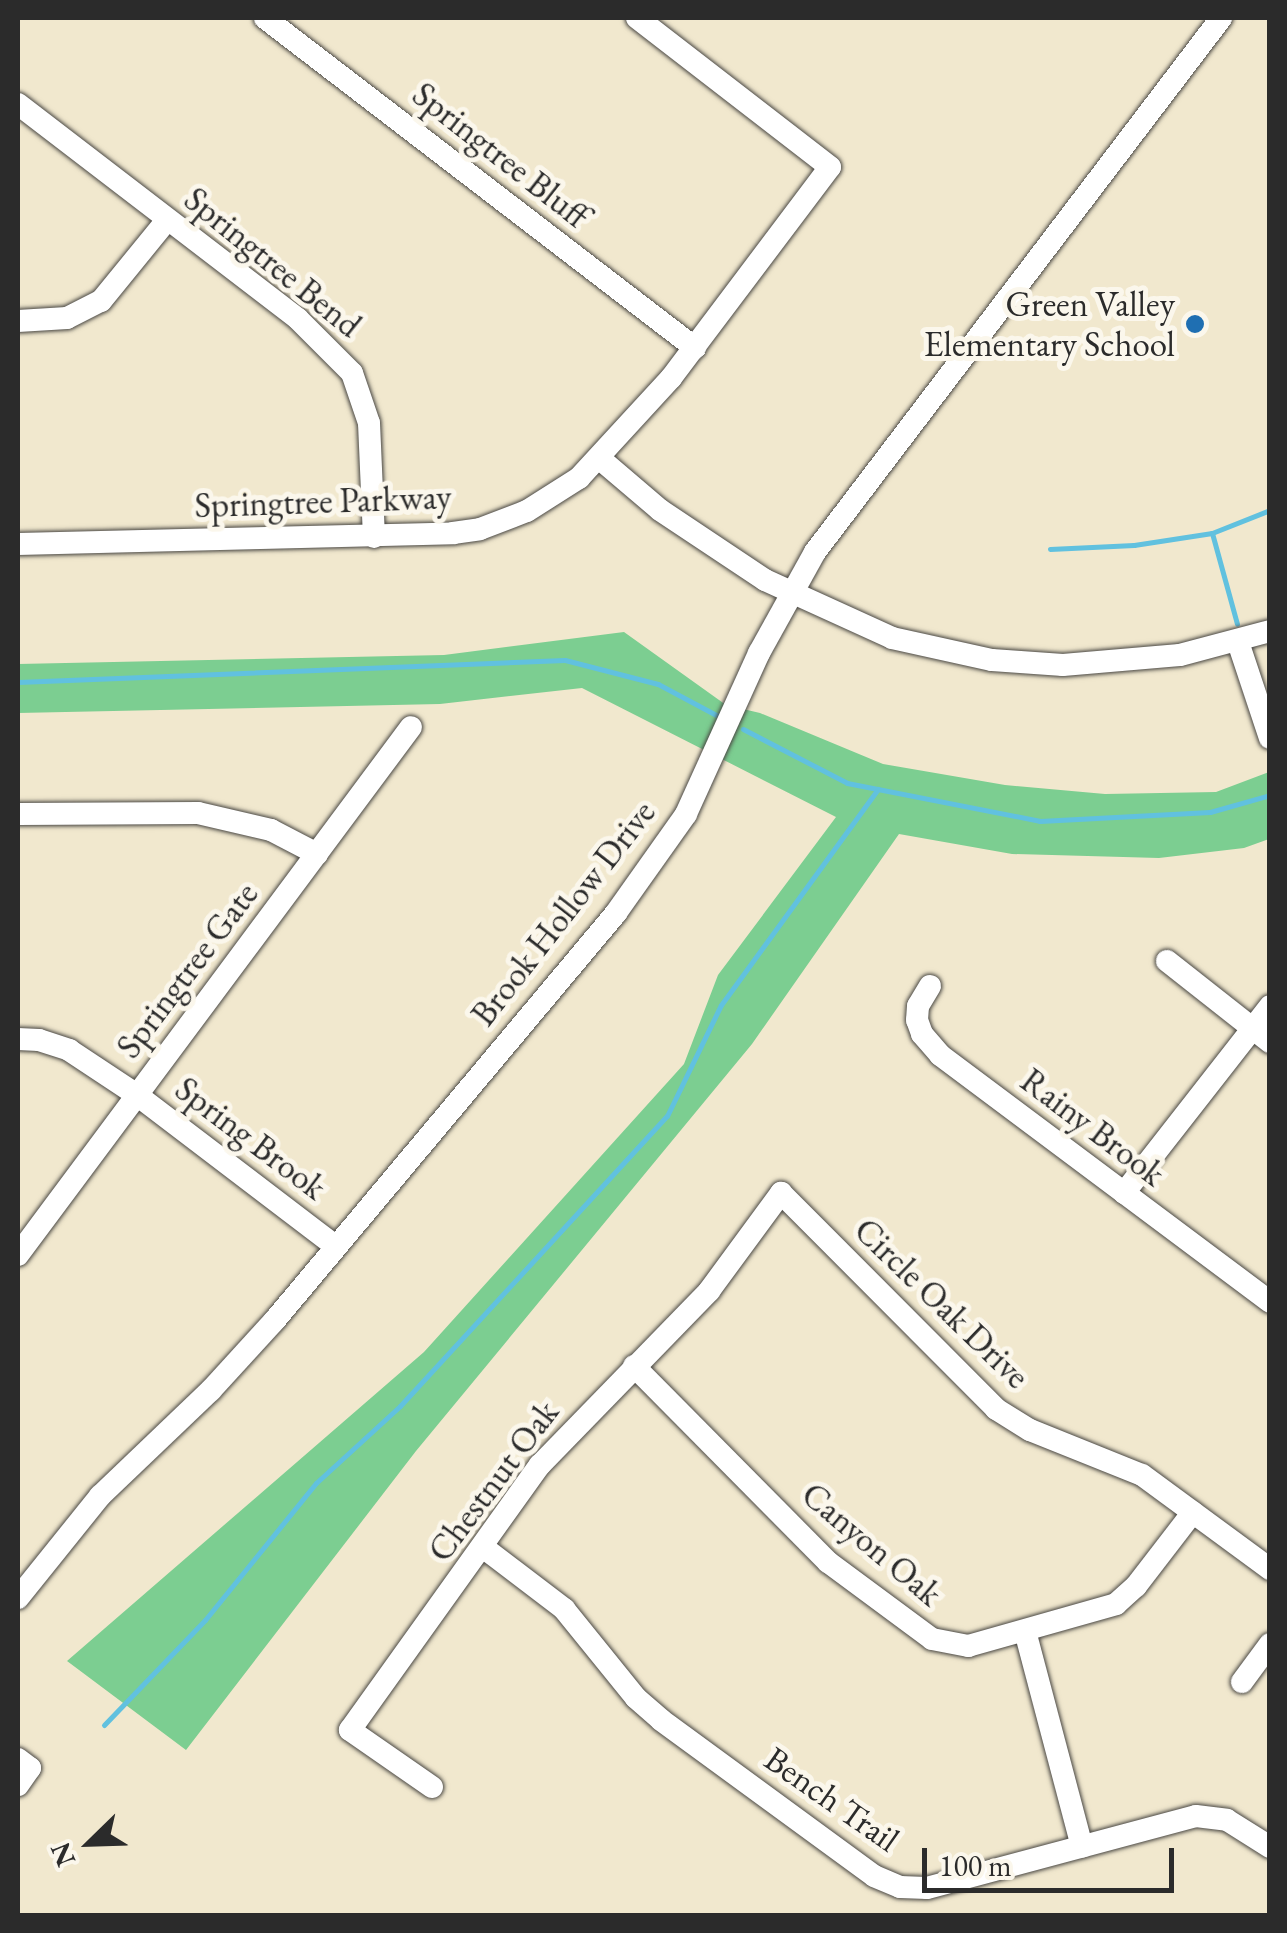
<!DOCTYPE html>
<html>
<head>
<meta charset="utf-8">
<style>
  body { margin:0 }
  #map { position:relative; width:1287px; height:1933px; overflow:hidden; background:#f1e8ce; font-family:"EB Garamond",serif }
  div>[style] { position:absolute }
  .green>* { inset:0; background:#7cce91 }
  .stream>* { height:5px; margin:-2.5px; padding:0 2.5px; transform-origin:2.5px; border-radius:2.5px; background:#61c1df }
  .roads { filter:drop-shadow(0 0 2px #494743) drop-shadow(0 0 2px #494743) }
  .minor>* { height:22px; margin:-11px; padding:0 11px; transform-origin:11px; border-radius:11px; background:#fff }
  .dots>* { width:28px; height:28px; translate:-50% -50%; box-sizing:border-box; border:5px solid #fbf7ec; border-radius:50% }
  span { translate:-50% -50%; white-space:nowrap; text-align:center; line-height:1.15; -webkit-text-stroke:10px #fbf7ec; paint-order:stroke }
  .street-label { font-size:35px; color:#2b2b2b }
  .poi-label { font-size:35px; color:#2b2b2b }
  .right { translate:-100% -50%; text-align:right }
  .frame { position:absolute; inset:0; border:20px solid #2b2b2b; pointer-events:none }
  .north { position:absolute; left:40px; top:1793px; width:100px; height:100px; -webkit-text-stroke:8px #fbf7ec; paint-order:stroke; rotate:247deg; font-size:28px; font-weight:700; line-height:40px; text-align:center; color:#2b2b2b }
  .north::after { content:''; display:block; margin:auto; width:35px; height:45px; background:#2b2b2b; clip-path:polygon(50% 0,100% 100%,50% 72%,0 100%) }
  .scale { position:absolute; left:922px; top:1848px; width:252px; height:45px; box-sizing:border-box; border:5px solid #2b2b2b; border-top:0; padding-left:12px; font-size:30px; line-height:35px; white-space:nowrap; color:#2b2b2b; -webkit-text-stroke:8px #fbf7ec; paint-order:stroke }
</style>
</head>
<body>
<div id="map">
  <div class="green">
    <div style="clip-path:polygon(624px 632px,726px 705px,760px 713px,883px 764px,1005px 785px,1105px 794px,1216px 792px,1269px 772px,1269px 839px,1244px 848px,1159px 858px,1012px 854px,899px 834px,752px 1044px,416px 1451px,186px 1750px,67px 1661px,424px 1352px,684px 1064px,718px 975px,836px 817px,582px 688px,440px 704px,18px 713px,18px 664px,444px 655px)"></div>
  </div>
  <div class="stream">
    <div style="left:1212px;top:533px;width:94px;rotate:74.6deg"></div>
    <div style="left:1050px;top:549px;width:84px;rotate:-2.7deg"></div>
    <div style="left:1134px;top:545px;width:79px;rotate:-8.7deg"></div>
    <div style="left:1212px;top:533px;width:62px;rotate:-21.6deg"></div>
    <div style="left:18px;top:682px;width:547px;rotate:-2.3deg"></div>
    <div style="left:565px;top:660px;width:96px;rotate:14.5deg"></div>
    <div style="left:658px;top:684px;width:68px;rotate:28.1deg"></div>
    <div style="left:743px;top:729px;width:117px;rotate:27.4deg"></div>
    <div style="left:847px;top:783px;width:197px;rotate:11.1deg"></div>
    <div style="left:1040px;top:821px;width:170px;rotate:-3deg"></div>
    <div style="left:1210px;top:812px;width:62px;rotate:-15.8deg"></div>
    <div style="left:104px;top:1725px;width:146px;rotate:-46.1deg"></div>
    <div style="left:205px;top:1620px;width:176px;rotate:-51deg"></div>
    <div style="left:316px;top:1483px;width:114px;rotate:-42.5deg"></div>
    <div style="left:400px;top:1406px;width:394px;rotate:-47.4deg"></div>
    <div style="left:667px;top:1116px;width:123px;rotate:-64.1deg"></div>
    <div style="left:721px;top:1005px;width:267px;rotate:-54deg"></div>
  </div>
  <div class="roads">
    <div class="minor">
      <div style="left:265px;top:18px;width:542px;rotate:37.5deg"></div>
      <div style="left:18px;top:104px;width:353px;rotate:37.5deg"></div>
      <div style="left:298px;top:319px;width:76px;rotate:45deg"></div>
      <div style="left:352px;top:373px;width:53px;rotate:71.2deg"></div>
      <div style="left:369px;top:423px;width:114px;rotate:87.5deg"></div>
      <div style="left:18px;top:321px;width:49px;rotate:-3.5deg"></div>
      <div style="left:67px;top:318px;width:38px;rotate:-27deg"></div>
      <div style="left:101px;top:301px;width:104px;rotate:-50.8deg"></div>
      <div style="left:599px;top:458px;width:80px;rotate:40.4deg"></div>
      <div style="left:660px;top:510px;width:126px;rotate:33.7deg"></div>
      <div style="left:765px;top:580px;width:140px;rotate:24.5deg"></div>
      <div style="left:892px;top:638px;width:102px;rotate:12.4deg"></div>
      <div style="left:992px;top:660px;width:71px;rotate:4deg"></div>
      <div style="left:1063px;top:665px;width:117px;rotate:-4.9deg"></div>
      <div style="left:1180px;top:655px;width:93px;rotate:-14.9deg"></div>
      <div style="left:18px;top:544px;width:435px;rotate:-1.4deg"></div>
      <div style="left:453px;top:533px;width:27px;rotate:-8deg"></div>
      <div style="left:480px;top:529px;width:50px;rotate:-21deg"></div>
      <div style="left:527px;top:511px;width:62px;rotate:-32.4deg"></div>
      <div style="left:579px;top:478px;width:136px;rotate:-47.4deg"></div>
      <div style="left:671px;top:378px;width:264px;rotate:-53deg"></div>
      <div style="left:830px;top:167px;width:244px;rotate:-142.3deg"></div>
      <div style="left:1238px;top:642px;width:101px;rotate:71.6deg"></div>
      <div style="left:18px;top:814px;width:180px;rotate:-0.3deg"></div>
      <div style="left:198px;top:813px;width:75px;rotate:13.1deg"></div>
      <div style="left:271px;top:830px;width:52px;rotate:27.6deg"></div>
      <div style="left:1167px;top:961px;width:131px;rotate:38.2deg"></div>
      <div style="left:930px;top:986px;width:23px;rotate:121deg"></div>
      <div style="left:918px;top:1006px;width:14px;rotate:94deg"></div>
      <div style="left:917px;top:1020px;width:15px;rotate:70deg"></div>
      <div style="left:922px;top:1034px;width:28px;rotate:49deg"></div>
      <div style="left:940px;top:1055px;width:412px;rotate:36.8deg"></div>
      <div style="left:18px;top:1039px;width:21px;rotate:3deg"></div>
      <div style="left:39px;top:1040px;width:32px;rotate:18deg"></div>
      <div style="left:69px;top:1050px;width:82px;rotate:33.5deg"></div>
      <div style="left:137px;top:1095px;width:248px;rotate:37.3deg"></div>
      <div style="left:1124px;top:1193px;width:237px;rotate:-52deg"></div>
      <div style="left:18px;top:1255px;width:658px;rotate:-53.34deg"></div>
      <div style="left:634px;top:1366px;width:276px;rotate:45.3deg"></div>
      <div style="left:828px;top:1562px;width:129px;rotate:36.5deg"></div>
      <div style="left:932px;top:1639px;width:37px;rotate:11deg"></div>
      <div style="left:968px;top:1646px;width:154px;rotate:-15.8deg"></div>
      <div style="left:1116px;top:1604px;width:27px;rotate:-42deg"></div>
      <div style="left:1136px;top:1586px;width:93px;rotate:-52.4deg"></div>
      <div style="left:484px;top:1548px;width:101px;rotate:37.3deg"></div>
      <div style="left:564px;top:1609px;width:114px;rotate:51deg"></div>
      <div style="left:636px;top:1698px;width:33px;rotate:41deg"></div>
      <div style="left:661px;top:1720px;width:264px;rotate:36.2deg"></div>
      <div style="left:874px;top:1876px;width:28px;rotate:23deg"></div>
      <div style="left:900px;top:1887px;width:27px;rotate:2deg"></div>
      <div style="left:927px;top:1888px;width:278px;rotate:-15deg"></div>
      <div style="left:1196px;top:1816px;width:31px;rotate:7deg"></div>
      <div style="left:1227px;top:1820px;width:51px;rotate:32.1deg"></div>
      <div style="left:18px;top:1598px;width:131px;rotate:-51.2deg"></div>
      <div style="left:100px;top:1496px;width:153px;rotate:-43.7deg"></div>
      <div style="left:211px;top:1390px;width:95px;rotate:-47.6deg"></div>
      <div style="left:275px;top:1320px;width:531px;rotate:-50.04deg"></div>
      <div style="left:616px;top:913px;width:121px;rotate:-54.7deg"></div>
      <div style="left:686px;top:814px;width:177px;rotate:-65.6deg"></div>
      <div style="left:759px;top:653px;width:115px;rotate:-61deg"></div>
      <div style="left:815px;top:552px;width:671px;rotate:-52.75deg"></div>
      <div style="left:1025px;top:1631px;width:223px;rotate:75.2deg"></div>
      <div style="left:1242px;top:1682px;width:47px;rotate:-53.6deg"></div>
      <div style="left:18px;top:1759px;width:15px;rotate:37deg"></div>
      <div style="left:30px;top:1768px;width:21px;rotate:125deg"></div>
      <div style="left:432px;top:1787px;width:100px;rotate:-145.2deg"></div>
      <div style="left:350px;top:1730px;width:326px;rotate:-54.4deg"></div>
      <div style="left:540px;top:1465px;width:243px;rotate:-45.8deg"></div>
      <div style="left:709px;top:1291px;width:122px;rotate:-53.7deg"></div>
      <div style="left:781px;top:1193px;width:305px;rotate:45.1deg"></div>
      <div style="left:996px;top:1409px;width:40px;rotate:32deg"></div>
      <div style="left:1030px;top:1430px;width:121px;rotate:21.9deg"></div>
      <div style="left:1142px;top:1475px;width:159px;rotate:36.3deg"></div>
    </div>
  </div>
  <div class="dots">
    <div style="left:1195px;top:324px;background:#1f6fb2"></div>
  </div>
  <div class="street-label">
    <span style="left:501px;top:155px;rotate:38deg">Springtree Bluff</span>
    <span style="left:273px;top:262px;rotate:39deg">Springtree Bend</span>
    <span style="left:323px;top:501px;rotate:-2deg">Springtree Parkway</span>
    <span style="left:563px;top:913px;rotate:-52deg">Brook Hollow Drive</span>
    <span style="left:187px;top:970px;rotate:-53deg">Springtree Gate</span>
    <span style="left:1093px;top:1127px;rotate:37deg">Rainy Brook</span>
    <span style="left:251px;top:1138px;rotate:37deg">Spring Brook</span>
    <span style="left:942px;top:1303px;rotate:44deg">Circle Oak Drive</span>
    <span style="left:493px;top:1481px;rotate:-53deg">Chestnut Oak</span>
    <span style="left:872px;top:1544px;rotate:40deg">Canyon Oak</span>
    <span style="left:832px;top:1799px;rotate:35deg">Bench Trail</span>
  </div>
  <div class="poi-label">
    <span class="right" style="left:1175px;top:324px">Green Valley<br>Elementary School</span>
  </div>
  <div class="frame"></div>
  <div class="north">N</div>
  <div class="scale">100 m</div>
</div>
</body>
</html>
